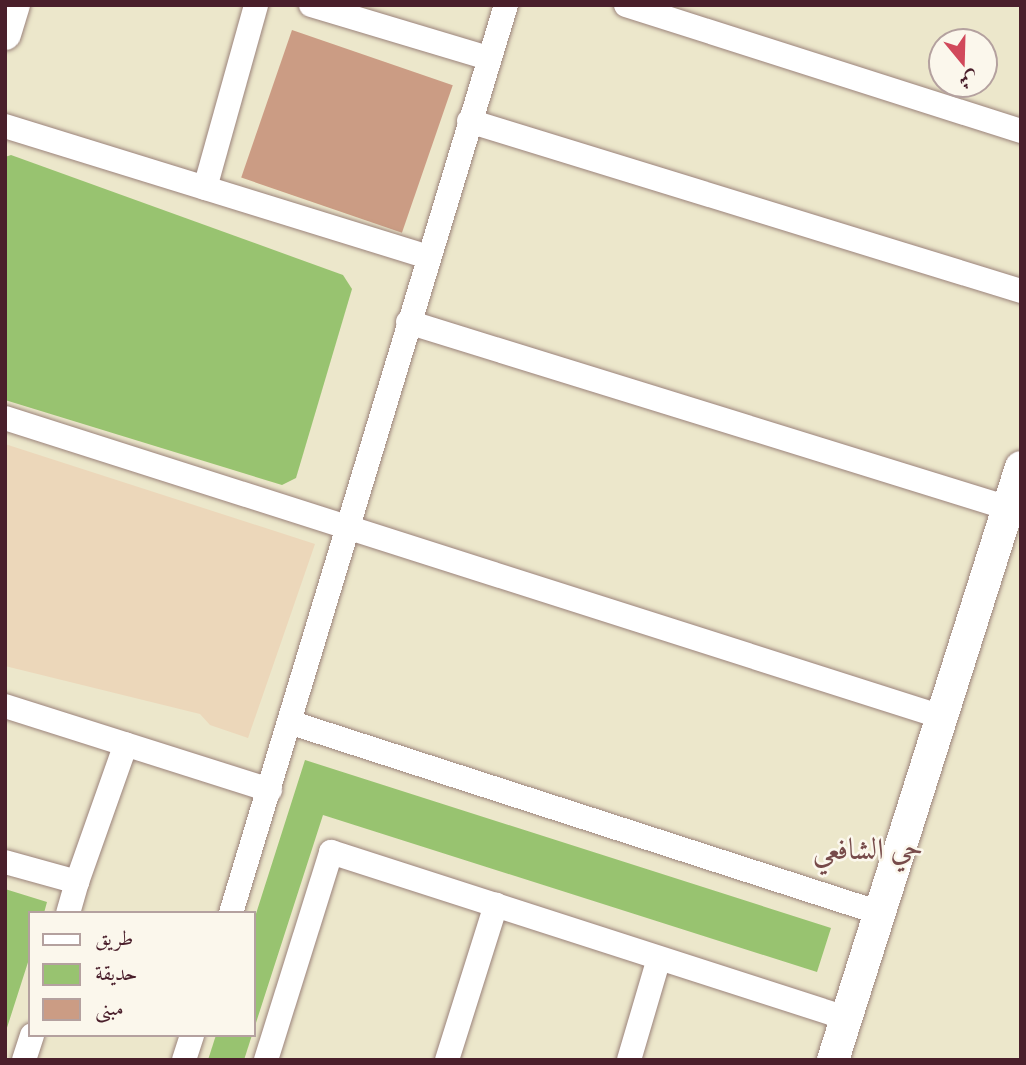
<!DOCTYPE html>
<html>
<head>
<meta charset="utf-8">
<style>
  body { margin:0 }
  #map { position:relative; width:1026px; height:1065px; overflow:hidden; background:#ece7cb; font-family:"Gentium Book Plus",Amiri,serif }
  div>[style] { position:absolute }
  .built>* { inset:0; background:#ecd7ba }
  .green>* { inset:0; background:#98c370 }
  .building>* { inset:0; background:#cb9c84; transform-origin:0 0 }
  .roads { filter:drop-shadow(0 0 2px #9b837b) drop-shadow(0 0 2px #9b837b) }
  .minor>* { height:24px; margin:-12px; padding:0 12px; transform-origin:12px; border-radius:12px; background:#fff }
  .tertiary>* { height:32px; margin:-16px; padding:0 16px; transform-origin:16px; border-radius:16px; background:#fff }
  span { translate:-50% -50%; white-space:nowrap; text-align:center; line-height:1.15; -webkit-text-stroke:5px #fbf7ec; paint-order:stroke }
  .neighbourhood-label { font-size:30px; color:#774b4a }
  .frame { position:absolute; inset:0; border:7px solid #4a1f2b; pointer-events:none }
  .legend { position:absolute; left:28px; top:911px; width:228px; height:126px; box-sizing:border-box; background:#fbf7ec; border:2px solid #b4a19f; margin:0; padding:9px 12px; list-style:none; font-size:21px; color:#4a1f2b }
  .legend li { display:flex; align-items:center; gap:14px; height:35px }
  .legend b { width:35px; border:2px solid #b4a19f }
  .north { position:absolute; left:928px; top:28px; width:70px; height:70px; box-sizing:border-box; background:#fbf7ec; border:2px solid #b4a19f; border-radius:50%; rotate:161deg; font-size:19px; font-weight:700; line-height:28px; text-align:center; color:#4a1f2b }
  .north::after { content:''; display:block; margin:auto; width:24px; height:32px; background:#d1495b; clip-path:polygon(50% 0,100% 100%,50% 72%,0 100%) }
</style>
</head>
<body>
<div id="map">
  <div class="built">
    <div style="clip-path:polygon(5px 444px,315px 544px,248px 738px,210px 725px,200px 714px,5px 666px)"></div>
  </div>
  <div class="green">
    <div style="clip-path:polygon(11px 155px,343px 275px,352px 289px,296px 478px,282px 485px,5px 400px,5px 157px)"></div>
    <div style="clip-path:polygon(305px 760px,831px 928px,817px 972px,323px 815px,254px 1029px,254px 920px)"></div>
    <div style="clip-path:polygon(5px 889px,47px 902px,44px 913px,30px 913px,30px 956px,5px 1034px)"></div>
    <div style="clip-path:polygon(216px 1035px,252px 1035px,244px 1060px,208px 1060px)"></div>
  </div>
  <div class="building">
    <div style="left:292px;top:30px;width:170px;height:156px;rotate:19deg"></div>
  </div>
  <div class="roads">
    <div class="minor">
      <div style="left:311px;top:5px;width:185px;rotate:16.7deg"></div>
      <div style="left:626px;top:5px;width:415px;rotate:17.7deg"></div>
      <div style="left:469px;top:121px;width:578px;rotate:17.12deg"></div>
      <div style="left:5px;top:126px;width:443px;rotate:17.2deg"></div>
      <div style="left:205px;top:188px;width:190px;rotate:-74.4deg"></div>
      <div style="left:408px;top:322px;width:628px;rotate:17.22deg"></div>
      <div style="left:5px;top:418px;width:984px;rotate:17.7deg"></div>
      <div style="left:5px;top:706px;width:278px;rotate:17.6deg"></div>
      <div style="left:292px;top:723px;width:618px;rotate:17.91deg"></div>
      <div style="left:5px;top:862px;width:75px;rotate:15.5deg"></div>
      <div style="left:77px;top:882px;width:32px;rotate:106deg"></div>
      <div style="left:77px;top:882px;width:146px;rotate:-70.5deg"></div>
      <div style="left:231px;top:913px;width:949px;rotate:-73.15deg"></div>
      <div style="left:24px;top:1060px;width:26px;rotate:-72deg"></div>
      <div style="left:184px;top:1060px;width:26px;rotate:-72deg"></div>
      <div style="left:266px;top:1060px;width:218px;rotate:-72.6deg"></div>
      <div style="left:331px;top:852px;width:541px;rotate:17.87deg"></div>
      <div style="left:447px;top:1060px;width:163px;rotate:-72.5deg"></div>
      <div style="left:629px;top:1060px;width:106px;rotate:-73.6deg"></div>
    </div>
    <div class="tertiary">
      <div style="left:5px;top:34px;width:30px;rotate:-73deg"></div>
      <div style="left:833px;top:1060px;width:622px;rotate:-72.41deg"></div>
    </div>
  </div>
  <div class="neighbourhood-label">
    <span style="left:868px;top:848px">حي الشافعي</span>
  </div>
  <div class="frame"></div>
  <ul class="legend">
  <li><b style="height:9px;background:#fff"></b>طريق</li>
  <li><b style="height:19px;background:#98c370"></b>حديقة</li>
  <li><b style="height:19px;background:#cb9c84"></b>مبنى</li>
  </ul>
  <div class="north">ش</div>
</div>
</body>
</html>
